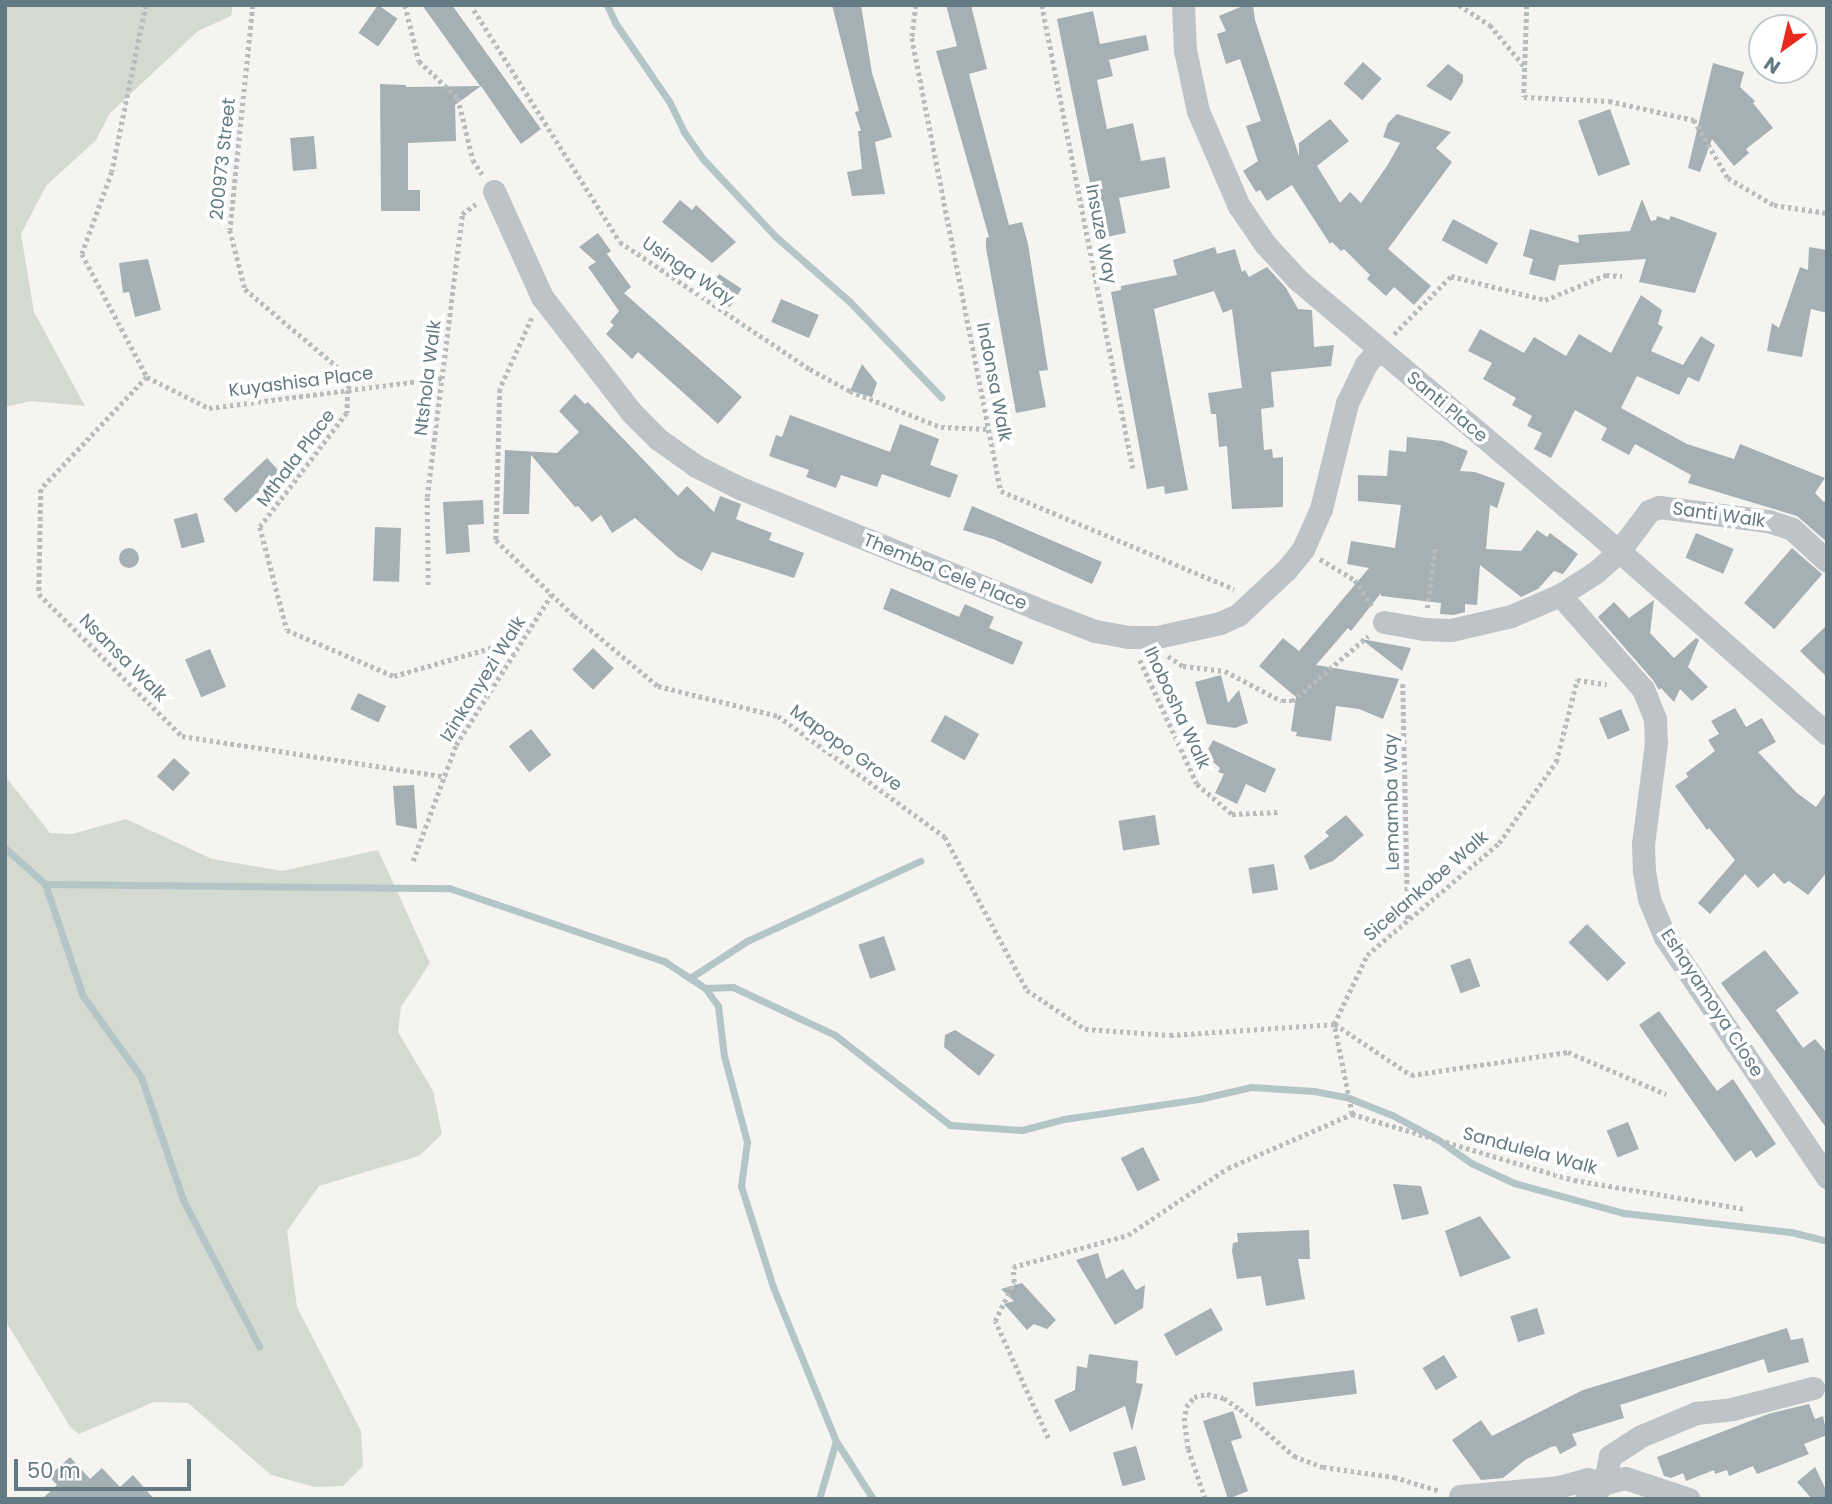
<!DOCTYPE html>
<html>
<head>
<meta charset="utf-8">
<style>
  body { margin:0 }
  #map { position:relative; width:1832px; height:1504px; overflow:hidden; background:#f5f4f1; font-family:Poppins,sans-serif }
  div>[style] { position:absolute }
  .green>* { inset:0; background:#d5dad0 }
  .stream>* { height:7px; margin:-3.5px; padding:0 3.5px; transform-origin:3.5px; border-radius:3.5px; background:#b3c5c7 }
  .building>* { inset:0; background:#a4b0b3; transform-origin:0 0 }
  .round { border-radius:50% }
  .path>* { height:4.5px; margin-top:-2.25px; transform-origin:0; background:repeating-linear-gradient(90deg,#b7bcbd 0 3.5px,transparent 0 7px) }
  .street>* { height:23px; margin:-11.5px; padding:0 11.5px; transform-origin:11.5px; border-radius:11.5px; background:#bdc3c6 }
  span { translate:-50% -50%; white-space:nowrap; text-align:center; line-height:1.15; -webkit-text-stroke:7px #fff; paint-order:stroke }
  .street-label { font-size:18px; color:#637a83 }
  .frame { position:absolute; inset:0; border:7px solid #637a83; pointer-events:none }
  .north { position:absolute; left:1748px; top:14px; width:70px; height:70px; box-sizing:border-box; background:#fff; border:2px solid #c1cacd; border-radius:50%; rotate:214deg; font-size:19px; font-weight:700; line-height:28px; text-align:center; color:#637a83 }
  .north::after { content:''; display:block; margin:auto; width:24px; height:32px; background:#ea2a1c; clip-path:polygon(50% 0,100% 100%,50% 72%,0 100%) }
  .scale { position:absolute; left:14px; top:1459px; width:177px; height:32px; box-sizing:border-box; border:4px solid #637a83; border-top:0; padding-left:9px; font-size:21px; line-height:24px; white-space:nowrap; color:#637a83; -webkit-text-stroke:5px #fff; paint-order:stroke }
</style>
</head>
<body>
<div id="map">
  <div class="green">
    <div style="clip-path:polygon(5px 5px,233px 5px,231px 16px,198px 31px,110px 113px,96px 140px,46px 186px,21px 234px,34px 312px,85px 406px,31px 401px,5px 407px)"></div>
    <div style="clip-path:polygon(5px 776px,50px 833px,72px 834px,126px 819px,212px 859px,282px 871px,378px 850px,430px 963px,401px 1007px,398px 1032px,433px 1091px,442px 1134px,419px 1156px,319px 1186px,287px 1231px,297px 1307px,361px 1431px,363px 1466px,343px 1486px,315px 1487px,271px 1475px,188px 1403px,154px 1402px,79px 1434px,71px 1428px,5px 1320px)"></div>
  </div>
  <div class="stream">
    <div style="left:607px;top:5px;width:21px;rotate:65deg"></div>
    <div style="left:616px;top:24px;width:93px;rotate:55.5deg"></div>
    <div style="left:669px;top:101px;width:34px;rotate:64deg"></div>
    <div style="left:684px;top:132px;width:33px;rotate:55deg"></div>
    <div style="left:703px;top:159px;width:105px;rotate:46.9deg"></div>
    <div style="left:775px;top:236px;width:100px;rotate:41.3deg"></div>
    <div style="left:850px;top:302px;width:132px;rotate:46.2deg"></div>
    <div style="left:5px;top:848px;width:54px;rotate:42deg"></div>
    <div style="left:45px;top:884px;width:404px;rotate:0.6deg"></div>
    <div style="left:449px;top:888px;width:227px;rotate:18.8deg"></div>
    <div style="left:664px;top:961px;width:49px;rotate:33.4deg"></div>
    <div style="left:705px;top:988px;width:22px;rotate:54deg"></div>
    <div style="left:718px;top:1006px;width:50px;rotate:83.2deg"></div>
    <div style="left:724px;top:1056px;width:89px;rotate:75deg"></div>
    <div style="left:747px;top:1142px;width:44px;rotate:97.8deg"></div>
    <div style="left:741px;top:1186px;width:106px;rotate:72.4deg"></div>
    <div style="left:773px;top:1287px;width:166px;rotate:67.8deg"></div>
    <div style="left:836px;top:1441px;width:69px;rotate:57.5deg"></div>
    <div style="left:45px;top:884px;width:118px;rotate:71.3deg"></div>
    <div style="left:83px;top:996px;width:100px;rotate:54.4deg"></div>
    <div style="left:141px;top:1077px;width:130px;rotate:71.1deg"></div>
    <div style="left:183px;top:1200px;width:165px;rotate:62.5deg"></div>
    <div style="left:690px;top:978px;width:68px;rotate:-33deg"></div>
    <div style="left:747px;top:941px;width:191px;rotate:-24.8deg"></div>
    <div style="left:705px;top:988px;width:28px;rotate:-2deg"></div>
    <div style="left:733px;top:987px;width:113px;rotate:25.2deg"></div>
    <div style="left:835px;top:1035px;width:146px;rotate:38deg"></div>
    <div style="left:950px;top:1125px;width:72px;rotate:4deg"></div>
    <div style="left:1022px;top:1130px;width:43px;rotate:-14.7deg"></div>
    <div style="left:1064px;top:1119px;width:136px;rotate:-8.4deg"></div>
    <div style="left:1199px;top:1099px;width:53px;rotate:-13deg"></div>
    <div style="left:1251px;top:1087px;width:63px;rotate:3.6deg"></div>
    <div style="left:1314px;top:1091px;width:36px;rotate:11deg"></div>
    <div style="left:1349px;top:1098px;width:46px;rotate:21.6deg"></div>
    <div style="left:1392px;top:1115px;width:51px;rotate:28.1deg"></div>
    <div style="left:1437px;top:1139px;width:42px;rotate:35.2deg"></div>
    <div style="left:1471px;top:1163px;width:47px;rotate:24.9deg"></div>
    <div style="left:1514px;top:1183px;width:114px;rotate:15.3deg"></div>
    <div style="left:1624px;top:1213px;width:168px;rotate:6.5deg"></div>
    <div style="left:1791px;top:1232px;width:37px;rotate:14deg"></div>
    <div style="left:819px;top:1499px;width:60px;rotate:-73.7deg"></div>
  </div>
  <div class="building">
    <div style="left:378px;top:5px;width:24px;height:34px;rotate:35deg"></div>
    <div style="clip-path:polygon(422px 5px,452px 5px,541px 129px,521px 144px,481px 86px,455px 105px,456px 141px,408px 143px,408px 190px,420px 190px,420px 211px,381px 211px,380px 84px,406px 85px,406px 87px,480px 86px)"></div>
    <div style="clip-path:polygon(832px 5px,861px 5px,872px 73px,892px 137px,875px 142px,885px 194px,852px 196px,847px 172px,862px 169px,858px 131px,861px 131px,855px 112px,859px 111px)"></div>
    <div style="clip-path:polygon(946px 5px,971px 5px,987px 69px,969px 74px,1009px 225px,1022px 222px,1028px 244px,1048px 370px,1039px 371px,1046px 407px,1016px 413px,986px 248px,986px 238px,989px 237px,936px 51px,957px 46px)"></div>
    <div style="clip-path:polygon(1245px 5px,1253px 5px,1255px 20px,1299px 156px,1299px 143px,1330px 119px,1349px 141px,1317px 166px,1340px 203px,1350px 192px,1361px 203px,1387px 166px,1400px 143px,1383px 137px,1388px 123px,1397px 114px,1451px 132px,1436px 148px,1452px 162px,1388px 249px,1431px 286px,1414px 305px,1394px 287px,1386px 296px,1367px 279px,1370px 275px,1344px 249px,1341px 251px,1332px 242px,1330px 244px,1292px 185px,1267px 201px,1260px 190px,1256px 192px,1243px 171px,1258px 161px,1246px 126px,1261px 121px,1240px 59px,1226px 64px,1217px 34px,1226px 31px,1219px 16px)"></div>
    <div style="clip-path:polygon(1093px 11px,1100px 44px,1146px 35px,1149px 50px,1109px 60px,1113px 76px,1097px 80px,1107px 129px,1133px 123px,1141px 161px,1165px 157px,1170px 188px,1119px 198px,1126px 233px,1101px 238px,1057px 19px)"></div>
    <div style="left:1363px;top:62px;width:25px;height:29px;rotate:42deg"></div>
    <div style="clip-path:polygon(1713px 63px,1744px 72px,1740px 87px,1755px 101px,1753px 103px,1773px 128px,1746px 149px,1749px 153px,1734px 166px,1712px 139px,1700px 172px,1688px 168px)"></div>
    <div style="clip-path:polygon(1448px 64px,1463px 75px,1463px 82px,1451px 101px,1426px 86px)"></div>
    <div style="left:1610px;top:109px;width:59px;height:34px;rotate:70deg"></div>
    <div style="left:314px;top:136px;width:33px;height:24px;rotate:85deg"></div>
    <div style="clip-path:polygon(1642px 199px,1651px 221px,1656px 220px,1657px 216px,1669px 220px,1671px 216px,1717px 233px,1695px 293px,1639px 282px,1646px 259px,1559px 265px,1555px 281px,1529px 274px,1533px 259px,1523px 256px,1530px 229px,1579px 243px,1578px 235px,1630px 231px)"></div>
    <div style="clip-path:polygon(680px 200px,692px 210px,696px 205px,736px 242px,712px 263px,662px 222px)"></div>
    <div style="left:1453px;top:219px;width:51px;height:24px;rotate:28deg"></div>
    <div style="clip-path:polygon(598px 233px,611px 251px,605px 255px,607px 254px,631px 287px,624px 293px,742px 397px,718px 424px,638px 352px,632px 359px,606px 334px,614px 325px,610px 322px,619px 311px,588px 267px,596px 262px,579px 247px)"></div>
    <div style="clip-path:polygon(1215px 247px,1217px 254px,1235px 249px,1242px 272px,1245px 270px,1249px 277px,1267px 267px,1286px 288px,1298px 309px,1312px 310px,1314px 347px,1334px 345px,1331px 366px,1271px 372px,1274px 407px,1261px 409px,1264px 450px,1272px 449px,1273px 458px,1283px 457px,1283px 507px,1232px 509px,1227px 446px,1219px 447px,1216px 414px,1211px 414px,1208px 393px,1242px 388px,1232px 309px,1223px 313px,1214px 291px,1154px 309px,1188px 490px,1165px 494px,1164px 486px,1147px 489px,1111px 292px,1121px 290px,1121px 286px,1177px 275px,1173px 260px)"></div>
    <div style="clip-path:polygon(1809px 247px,1827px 250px,1827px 313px,1811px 309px,1802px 357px,1767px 351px,1772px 323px,1779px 328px,1800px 267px,1808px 270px)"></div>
    <div style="clip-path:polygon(148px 259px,161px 310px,135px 317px,129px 292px,123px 293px,119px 263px)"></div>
    <div style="left:719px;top:274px;width:27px;height:22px;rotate:33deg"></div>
    <div style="clip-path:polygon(1641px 295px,1662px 310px,1658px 324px,1663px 327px,1651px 351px,1683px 365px,1701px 336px,1715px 345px,1699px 382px,1688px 377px,1679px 395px,1637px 376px,1621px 408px,1687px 444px,1734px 459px,1740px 444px,1825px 478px,1815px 493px,1824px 502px,1827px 499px,1827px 542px,1797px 516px,1688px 483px,1691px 475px,1635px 444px,1629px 455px,1601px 440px,1607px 428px,1575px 410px,1551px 458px,1534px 449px,1542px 433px,1527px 426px,1532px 416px,1512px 405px,1516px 398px,1483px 379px,1492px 363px,1468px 351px,1480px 329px,1524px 353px,1534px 337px,1566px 356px,1579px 334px,1611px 353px)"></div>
    <div style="left:781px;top:299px;width:41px;height:25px;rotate:23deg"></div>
    <div style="clip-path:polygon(862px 364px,877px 383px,872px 397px,850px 391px)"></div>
    <div style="clip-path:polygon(575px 394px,585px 404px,588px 402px,678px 496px,687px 486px,714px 512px,720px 496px,741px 504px,736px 519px,772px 533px,769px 540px,804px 553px,794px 578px,712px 552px,702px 571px,678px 557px,635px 518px,612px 533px,601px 515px,592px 522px,578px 506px,575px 507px,531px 455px,529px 514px,503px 514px,505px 450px,557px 453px,579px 432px,559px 411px)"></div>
    <div style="clip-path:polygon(790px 415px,890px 452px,900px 424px,939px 439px,930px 465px,958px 475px,950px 498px,882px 474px,877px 487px,841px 475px,836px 488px,806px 477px,809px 470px,769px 456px,776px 435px,782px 437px)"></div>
    <div style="clip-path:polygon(1407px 437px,1443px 441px,1468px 451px,1460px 471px,1475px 472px,1505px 483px,1497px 508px,1490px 505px,1486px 549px,1521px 551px,1537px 530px,1547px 537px,1550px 533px,1578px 554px,1563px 574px,1554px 571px,1538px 589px,1521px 597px,1480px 565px,1477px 605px,1465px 604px,1465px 612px,1454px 615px,1440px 614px,1441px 603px,1381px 596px,1381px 593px,1351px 631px,1348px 628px,1316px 665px,1399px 679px,1383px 719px,1359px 709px,1336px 706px,1331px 741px,1296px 736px,1297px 732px,1291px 731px,1296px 697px,1259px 666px,1283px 638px,1299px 651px,1369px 568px,1347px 564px,1351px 541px,1395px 548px,1401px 505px,1358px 501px,1358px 475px,1387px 476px,1389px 450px,1406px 452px)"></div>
    <div style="left:267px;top:458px;width:19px;height:60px;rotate:47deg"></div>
    <div style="clip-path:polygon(483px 500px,484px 524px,468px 525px,470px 552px,446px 554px,443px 502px)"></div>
    <div style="clip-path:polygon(972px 506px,1102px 562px,1092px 584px,993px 539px,963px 530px)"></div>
    <div style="left:197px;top:513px;width:30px;height:24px;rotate:75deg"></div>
    <div style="left:375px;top:527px;width:26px;height:54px;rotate:2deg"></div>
    <div style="left:1696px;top:533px;width:41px;height:27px;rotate:23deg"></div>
    <div style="left:1792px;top:548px;width:40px;height:73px;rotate:41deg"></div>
    <div class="round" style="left:119px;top:548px;width:20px;height:20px"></div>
    <div style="clip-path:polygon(891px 588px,959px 617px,965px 604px,994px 617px,989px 628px,1023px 642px,1013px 665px,883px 609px)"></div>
    <div style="clip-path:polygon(1654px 600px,1650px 633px,1674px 658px,1696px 638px,1699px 640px,1688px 667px,1708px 687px,1692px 701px,1680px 689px,1674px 702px,1661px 688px,1659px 690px,1653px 680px,1598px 617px,1614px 602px,1629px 618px)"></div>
    <div style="clip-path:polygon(1827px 625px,1827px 677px,1800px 651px)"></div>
    <div style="clip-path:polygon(1361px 639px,1411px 648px,1402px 671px)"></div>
    <div style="left:593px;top:648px;width:29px;height:30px;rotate:44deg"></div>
    <div style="left:210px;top:649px;width:41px;height:27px;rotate:67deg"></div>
    <div style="clip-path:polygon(1221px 675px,1228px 703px,1239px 690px,1248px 723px,1235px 728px,1207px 724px,1195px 682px)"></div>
    <div style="left:358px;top:693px;width:31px;height:18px;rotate:25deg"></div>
    <div style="clip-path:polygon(1735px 708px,1746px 727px,1762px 718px,1776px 742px,1758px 752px,1797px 793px,1816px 807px,1827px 791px,1827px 872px,1808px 895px,1789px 881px,1784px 884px,1774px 873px,1758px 888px,1745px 874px,1710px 914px,1698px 903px,1735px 860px,1709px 828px,1707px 830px,1675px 786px,1688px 777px,1686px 773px,1715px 751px,1708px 740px,1719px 734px,1711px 721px)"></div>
    <div style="left:1621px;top:709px;width:23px;height:24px;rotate:67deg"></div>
    <div style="left:945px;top:715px;width:39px;height:30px;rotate:29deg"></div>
    <div style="left:531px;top:729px;width:33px;height:28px;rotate:52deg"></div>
    <div style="clip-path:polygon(1213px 740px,1276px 769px,1265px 793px,1246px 784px,1237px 804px,1215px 793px,1224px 774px,1218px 772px,1220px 768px,1205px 755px)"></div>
    <div style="left:174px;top:758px;width:22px;height:25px;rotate:43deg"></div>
    <div style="clip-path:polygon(414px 785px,417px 829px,396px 825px,393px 786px)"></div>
    <div style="left:1155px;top:815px;width:30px;height:37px;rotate:81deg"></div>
    <div style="clip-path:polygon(1346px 815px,1364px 835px,1333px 861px,1310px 870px,1304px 856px,1329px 836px,1325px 832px)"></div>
    <div style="left:1274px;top:864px;width:26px;height:26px;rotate:81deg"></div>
    <div style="left:1587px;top:924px;width:55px;height:26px;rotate:45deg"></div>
    <div style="left:884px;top:936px;width:36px;height:27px;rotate:71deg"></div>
    <div style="clip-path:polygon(1765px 950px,1799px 993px,1776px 1010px,1803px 1048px,1815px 1039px,1827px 1053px,1827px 1129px,1721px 983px)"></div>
    <div style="left:1470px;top:958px;width:30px;height:21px;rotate:70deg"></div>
    <div style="clip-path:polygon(1659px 1011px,1717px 1091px,1733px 1079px,1776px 1144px,1756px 1158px,1751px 1150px,1735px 1162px,1639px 1025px)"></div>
    <div style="clip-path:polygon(955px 1030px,995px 1055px,979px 1076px,944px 1047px,945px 1035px)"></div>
    <div style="left:1628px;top:1122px;width:29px;height:23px;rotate:68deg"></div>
    <div style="left:1143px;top:1147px;width:37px;height:25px;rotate:63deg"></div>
    <div style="clip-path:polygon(1393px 1184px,1421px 1186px,1429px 1214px,1402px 1220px)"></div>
    <div style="clip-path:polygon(1480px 1216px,1511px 1258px,1460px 1277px,1445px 1231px)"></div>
    <div style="clip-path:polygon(1309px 1230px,1310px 1259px,1298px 1259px,1305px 1299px,1266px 1306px,1261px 1276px,1237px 1279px,1232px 1251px,1233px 1243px,1238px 1242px,1237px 1233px)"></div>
    <div style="clip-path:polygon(1098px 1253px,1106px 1279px,1123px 1269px,1136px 1290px,1145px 1285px,1143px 1308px,1115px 1325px,1076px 1260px)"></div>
    <div style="clip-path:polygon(1022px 1283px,1056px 1320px,1047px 1329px,1034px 1324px,1027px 1330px,1004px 1304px,1014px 1301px,1001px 1289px)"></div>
    <div style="left:1211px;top:1308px;width:25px;height:54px;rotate:61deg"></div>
    <div style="left:1537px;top:1308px;width:27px;height:28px;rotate:73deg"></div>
    <div style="clip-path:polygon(1787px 1328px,1791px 1340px,1803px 1338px,1809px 1362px,1768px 1373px,1764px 1359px,1620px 1405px,1624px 1418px,1572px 1434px,1577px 1445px,1560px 1454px,1556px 1446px,1551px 1447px,1525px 1460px,1503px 1478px,1481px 1480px,1452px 1440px,1481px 1420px,1492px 1436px,1583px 1390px)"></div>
    <div style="clip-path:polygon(1089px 1354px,1138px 1361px,1136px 1383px,1143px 1384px,1132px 1431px,1125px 1406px,1070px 1432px,1054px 1400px,1075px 1390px,1077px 1366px,1087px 1368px)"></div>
    <div style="left:1444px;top:1355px;width:26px;height:25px;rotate:59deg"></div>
    <div style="left:1354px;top:1370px;width:24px;height:102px;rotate:83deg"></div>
    <div style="clip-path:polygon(1809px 1404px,1815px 1419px,1823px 1416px,1827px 1435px,1804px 1444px,1809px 1454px,1757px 1474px,1753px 1466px,1729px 1476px,1727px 1470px,1715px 1474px,1714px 1470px,1686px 1481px,1683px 1473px,1671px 1478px,1664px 1476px,1657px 1457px,1768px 1414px)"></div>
    <div style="clip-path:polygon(1233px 1411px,1242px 1438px,1231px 1441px,1248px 1491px,1228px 1499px,1203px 1421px)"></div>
    <div style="left:1136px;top:1446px;width:35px;height:24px;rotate:74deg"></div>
    <div style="clip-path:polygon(70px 1457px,90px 1479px,102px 1468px,120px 1487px,133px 1475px,154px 1499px,42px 1499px,57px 1485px,49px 1476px)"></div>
    <div style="clip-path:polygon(1815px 1467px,1827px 1492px,1827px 1499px,1812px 1499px,1797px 1482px)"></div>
  </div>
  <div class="path">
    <div style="left:146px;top:5px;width:170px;rotate:101.5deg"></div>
    <div style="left:112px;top:172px;width:87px;rotate:110.1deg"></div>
    <div style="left:82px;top:254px;width:139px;rotate:62.1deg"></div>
    <div style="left:147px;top:377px;width:69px;rotate:26.6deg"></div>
    <div style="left:209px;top:408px;width:235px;rotate:-7.3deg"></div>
    <div style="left:253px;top:5px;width:226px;rotate:95.8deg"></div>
    <div style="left:230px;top:230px;width:61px;rotate:75.7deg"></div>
    <div style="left:245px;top:289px;width:140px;rotate:40.1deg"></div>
    <div style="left:352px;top:379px;width:12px;rotate:110deg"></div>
    <div style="left:348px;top:390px;width:23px;rotate:92deg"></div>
    <div style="left:347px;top:413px;width:143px;rotate:127.3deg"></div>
    <div style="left:260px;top:527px;width:106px;rotate:75.3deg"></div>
    <div style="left:287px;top:630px;width:116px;rotate:23.3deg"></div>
    <div style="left:394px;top:676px;width:111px;rotate:-16.2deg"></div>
    <div style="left:501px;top:645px;width:16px;rotate:27deg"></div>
    <div style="left:405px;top:5px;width:58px;rotate:76deg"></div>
    <div style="left:419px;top:61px;width:54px;rotate:43.5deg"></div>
    <div style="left:458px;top:98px;width:64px;rotate:76.4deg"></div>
    <div style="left:473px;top:160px;width:17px;rotate:57deg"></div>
    <div style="left:916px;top:5px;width:33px;rotate:97deg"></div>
    <div style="left:912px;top:38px;width:462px;rotate:78.9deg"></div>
    <div style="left:1001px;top:491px;width:253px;rotate:22.8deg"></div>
    <div style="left:1042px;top:5px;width:472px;rotate:78.9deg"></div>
    <div style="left:1459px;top:5px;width:37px;rotate:33deg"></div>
    <div style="left:1490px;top:25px;width:53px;rotate:50.3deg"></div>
    <div style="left:1527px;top:5px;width:92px;rotate:91.9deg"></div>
    <div style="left:1524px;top:97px;width:85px;rotate:2.7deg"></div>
    <div style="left:1609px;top:101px;width:87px;rotate:12.6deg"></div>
    <div style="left:1694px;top:120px;width:67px;rotate:59.6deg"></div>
    <div style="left:1728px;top:178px;width:53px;rotate:30.4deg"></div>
    <div style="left:1774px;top:205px;width:54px;rotate:8.6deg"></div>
    <div style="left:474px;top:10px;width:274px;rotate:57.8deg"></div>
    <div style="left:620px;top:242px;width:229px;rotate:33.8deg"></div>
    <div style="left:810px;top:369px;width:46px;rotate:28.8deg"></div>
    <div style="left:850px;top:391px;width:98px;rotate:21.6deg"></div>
    <div style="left:941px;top:427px;width:48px;rotate:2.4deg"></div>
    <div style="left:532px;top:318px;width:78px;rotate:114.3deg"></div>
    <div style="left:500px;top:389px;width:151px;rotate:91.5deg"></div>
    <div style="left:496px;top:540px;width:109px;rotate:44.3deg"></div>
    <div style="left:574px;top:616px;width:109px;rotate:39.8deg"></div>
    <div style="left:658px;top:686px;width:124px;rotate:14deg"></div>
    <div style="left:778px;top:716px;width:206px;rotate:35.9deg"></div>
    <div style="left:945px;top:837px;width:174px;rotate:61.8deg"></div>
    <div style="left:1027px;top:990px;width:70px;rotate:33.9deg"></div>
    <div style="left:1085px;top:1029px;width:85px;rotate:4deg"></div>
    <div style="left:1170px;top:1035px;width:164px;rotate:-3.8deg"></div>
    <div style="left:1394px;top:334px;width:81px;rotate:-45.5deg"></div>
    <div style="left:1451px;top:276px;width:97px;rotate:14.3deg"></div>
    <div style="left:1545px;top:300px;width:66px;rotate:-22.3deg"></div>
    <div style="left:1606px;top:275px;width:16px;rotate:4deg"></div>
    <div style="left:147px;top:377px;width:154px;rotate:133.4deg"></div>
    <div style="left:41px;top:489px;width:105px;rotate:91.1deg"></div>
    <div style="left:39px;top:594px;width:202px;rotate:44.8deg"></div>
    <div style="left:182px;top:736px;width:267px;rotate:8.8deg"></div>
    <div style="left:1320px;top:559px;width:41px;rotate:31deg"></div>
    <div style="left:1355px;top:580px;width:31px;rotate:57deg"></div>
    <div style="left:428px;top:585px;width:88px;rotate:-90.7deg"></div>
    <div style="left:427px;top:497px;width:285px;rotate:-82.9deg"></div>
    <div style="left:462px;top:214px;width:17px;rotate:-36deg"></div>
    <div style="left:1427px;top:608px;width:63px;rotate:-82.6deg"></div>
    <div style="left:1168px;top:656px;width:18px;rotate:34deg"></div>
    <div style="left:1183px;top:666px;width:42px;rotate:6.8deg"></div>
    <div style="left:1225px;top:671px;width:64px;rotate:27.8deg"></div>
    <div style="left:1282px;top:701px;width:10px"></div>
    <div style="left:1292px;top:701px;width:100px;rotate:-40.5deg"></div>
    <div style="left:1140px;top:660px;width:136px;rotate:65.3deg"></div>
    <div style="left:1197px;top:784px;width:46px;rotate:40.6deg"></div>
    <div style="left:1232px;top:814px;width:46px;rotate:-2.5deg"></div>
    <div style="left:1403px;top:684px;width:235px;rotate:88.8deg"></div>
    <div style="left:413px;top:861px;width:124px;rotate:-69.7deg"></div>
    <div style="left:456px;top:745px;width:181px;rotate:-57.6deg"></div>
    <div style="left:1334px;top:1024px;width:76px;rotate:-64.4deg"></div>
    <div style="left:1367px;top:955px;width:173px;rotate:-40.3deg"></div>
    <div style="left:1499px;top:843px;width:99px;rotate:-54.9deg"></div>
    <div style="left:1556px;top:762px;width:85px;rotate:-75.6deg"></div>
    <div style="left:1577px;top:680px;width:30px;rotate:8deg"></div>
    <div style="left:1335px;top:1024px;width:92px;rotate:33.9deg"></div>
    <div style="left:1411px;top:1075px;width:159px;rotate:-8.3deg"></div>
    <div style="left:1568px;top:1052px;width:107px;rotate:23.2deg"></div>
    <div style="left:1352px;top:1114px;width:232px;rotate:16.6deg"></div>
    <div style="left:1574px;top:1180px;width:173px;rotate:9.6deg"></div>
    <div style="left:1048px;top:1438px;width:128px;rotate:-114.4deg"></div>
    <div style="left:995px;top:1321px;width:43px;rotate:-64deg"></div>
    <div style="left:1014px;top:1282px;width:15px;rotate:-94deg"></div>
    <div style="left:1013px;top:1267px;width:119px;rotate:-15.5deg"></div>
    <div style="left:1128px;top:1235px;width:120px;rotate:-33.8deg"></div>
    <div style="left:1228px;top:1168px;width:135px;rotate:-23.5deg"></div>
    <div style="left:1352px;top:1114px;width:92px;rotate:-101.3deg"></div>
    <div style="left:1205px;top:1499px;width:53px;rotate:-108.8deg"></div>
    <div style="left:1188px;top:1449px;width:28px;rotate:-98deg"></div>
    <div style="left:1184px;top:1421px;width:14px;rotate:-82deg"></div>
    <div style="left:1186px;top:1407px;width:13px;rotate:-51deg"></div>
    <div style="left:1194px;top:1397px;width:13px;rotate:-13deg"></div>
    <div style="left:1207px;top:1394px;width:17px;rotate:13deg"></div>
    <div style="left:1224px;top:1398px;width:19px;rotate:35deg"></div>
    <div style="left:1240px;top:1409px;width:72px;rotate:41deg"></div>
    <div style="left:1294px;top:1456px;width:31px;rotate:21deg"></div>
    <div style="left:1323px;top:1467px;width:72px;rotate:8deg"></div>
    <div style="left:1394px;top:1477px;width:48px;rotate:16.9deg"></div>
  </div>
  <div class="street">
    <div style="left:1183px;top:5px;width:45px;rotate:87.5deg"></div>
    <div style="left:1185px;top:50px;width:62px;rotate:78deg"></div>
    <div style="left:1198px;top:111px;width:103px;rotate:66.7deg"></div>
    <div style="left:1239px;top:206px;width:46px;rotate:55.6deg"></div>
    <div style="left:1265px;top:244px;width:49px;rotate:47.5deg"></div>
    <div style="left:1298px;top:280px;width:420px;rotate:40.2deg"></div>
    <div style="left:1619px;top:551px;width:277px;rotate:41.3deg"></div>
    <div style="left:494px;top:191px;width:116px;rotate:65.6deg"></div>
    <div style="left:542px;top:297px;width:147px;rotate:52.2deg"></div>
    <div style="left:632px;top:413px;width:37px;rotate:45deg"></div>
    <div style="left:658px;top:439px;width:47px;rotate:35.4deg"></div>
    <div style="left:696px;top:466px;width:49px;rotate:26.6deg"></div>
    <div style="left:740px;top:488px;width:318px;rotate:22.1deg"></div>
    <div style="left:1035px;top:608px;width:64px;rotate:21deg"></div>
    <div style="left:1095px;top:631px;width:35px;rotate:10deg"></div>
    <div style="left:1129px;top:637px;width:28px"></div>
    <div style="left:1157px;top:637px;width:65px;rotate:-12.5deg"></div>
    <div style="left:1220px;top:623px;width:20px;rotate:-24deg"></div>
    <div style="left:1238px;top:615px;width:67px;rotate:-43.2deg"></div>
    <div style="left:1287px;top:569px;width:26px;rotate:-51deg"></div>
    <div style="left:1303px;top:549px;width:44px;rotate:-65.8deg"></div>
    <div style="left:1321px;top:509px;width:109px;rotate:-76.2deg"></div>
    <div style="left:1347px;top:403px;width:43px;rotate:-64deg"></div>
    <div style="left:1366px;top:364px;width:18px;rotate:-49deg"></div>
    <div style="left:1560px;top:595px;width:125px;rotate:48.6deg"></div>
    <div style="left:1643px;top:689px;width:32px;rotate:68deg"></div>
    <div style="left:1655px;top:719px;width:24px;rotate:88deg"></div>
    <div style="left:1656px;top:743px;width:102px;rotate:97.3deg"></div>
    <div style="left:1643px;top:844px;width:27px;rotate:88deg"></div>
    <div style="left:1644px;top:871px;width:28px;rotate:80deg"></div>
    <div style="left:1649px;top:899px;width:41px;rotate:67.2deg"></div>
    <div style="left:1665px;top:937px;width:290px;rotate:56deg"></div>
    <div style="left:1384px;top:622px;width:40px;rotate:10deg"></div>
    <div style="left:1423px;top:629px;width:28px;rotate:2deg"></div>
    <div style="left:1451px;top:630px;width:62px;rotate:-13.1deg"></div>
    <div style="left:1511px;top:616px;width:53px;rotate:-23.2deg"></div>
    <div style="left:1560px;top:595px;width:43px;rotate:-32.6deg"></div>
    <div style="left:1596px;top:572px;width:31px;rotate:-42deg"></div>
    <div style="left:1619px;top:551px;width:50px;rotate:-53.1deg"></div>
    <div style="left:1649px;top:511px;width:11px;rotate:-22deg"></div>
    <div style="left:1659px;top:507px;width:110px;rotate:7.3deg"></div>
    <div style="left:1768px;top:521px;width:25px;rotate:18deg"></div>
    <div style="left:1792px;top:529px;width:47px;rotate:42.4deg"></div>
    <div style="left:1605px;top:1483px;width:27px;rotate:-80deg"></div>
    <div style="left:1610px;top:1456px;width:37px;rotate:-33deg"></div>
    <div style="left:1641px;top:1436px;width:60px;rotate:-22.7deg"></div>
    <div style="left:1696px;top:1413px;width:36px;rotate:-6deg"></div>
    <div style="left:1732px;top:1409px;width:84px;rotate:-14.5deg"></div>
    <div style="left:1460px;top:1496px;width:98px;rotate:-5.2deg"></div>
    <div style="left:1558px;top:1487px;width:30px;rotate:-15deg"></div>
    <div style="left:1587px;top:1479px;width:18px;rotate:13deg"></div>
    <div style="left:1605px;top:1483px;width:21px;rotate:-14deg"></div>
    <div style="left:1625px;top:1478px;width:67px;rotate:18.2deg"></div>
    <div style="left:1586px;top:1499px;width:25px;rotate:-40deg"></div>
  </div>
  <div class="street-label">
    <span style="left:223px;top:159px;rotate:-84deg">200973 Street</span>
    <span style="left:1101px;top:234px;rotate:79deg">Insuze Way</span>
    <span style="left:688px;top:271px;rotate:34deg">Usinga Way</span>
    <span style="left:428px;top:378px;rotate:-83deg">Ntshola Walk</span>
    <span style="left:301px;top:382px;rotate:-7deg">Kuyashisa Place</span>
    <span style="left:994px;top:382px;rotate:79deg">Indonsa Walk</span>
    <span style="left:1447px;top:407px;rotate:40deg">Santi Place</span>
    <span style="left:296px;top:458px;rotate:-53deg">Mthala Place</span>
    <span style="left:1719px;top:515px;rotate:8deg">Santi Walk</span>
    <span style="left:945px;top:572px;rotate:22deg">Themba Cele Place</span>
    <span style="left:123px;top:658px;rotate:45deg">Nsansa Walk</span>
    <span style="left:483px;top:679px;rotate:-58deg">Izinkanyezi Walk</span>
    <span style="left:1177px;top:708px;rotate:65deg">Ihobosha Walk</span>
    <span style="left:846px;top:748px;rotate:36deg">Mapopo Grove</span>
    <span style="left:1392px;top:802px;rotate:-91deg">Lemamba Way</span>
    <span style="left:1426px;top:886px;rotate:-41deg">Sicelankobe Walk</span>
    <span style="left:1712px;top:1003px;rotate:57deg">Eshayamoya Close</span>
    <span style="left:1530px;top:1151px;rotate:15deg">Sandulela Walk</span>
  </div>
  <div class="frame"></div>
  <div class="north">N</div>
  <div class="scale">50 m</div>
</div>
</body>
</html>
